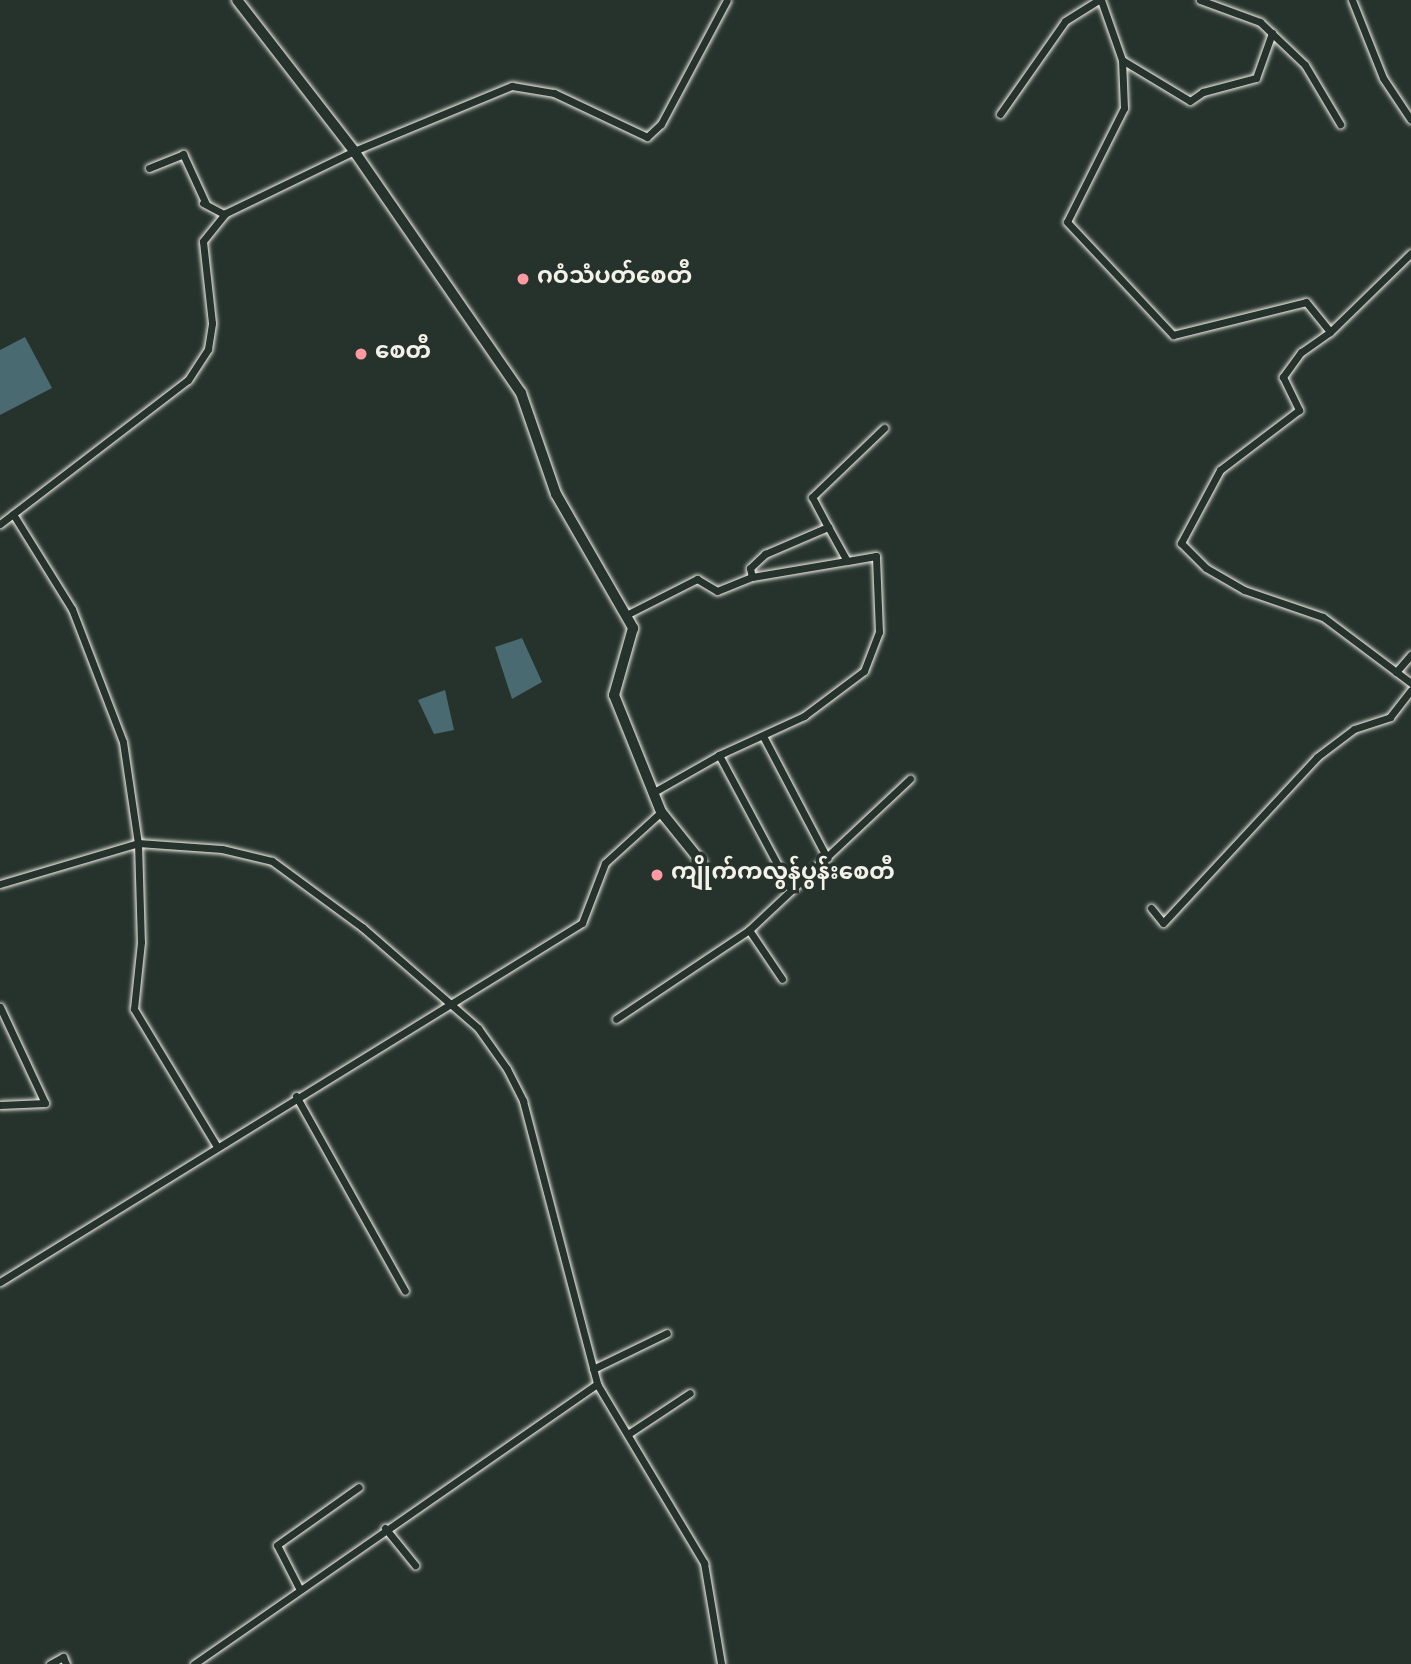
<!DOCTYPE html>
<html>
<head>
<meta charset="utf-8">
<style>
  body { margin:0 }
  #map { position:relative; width:1411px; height:1664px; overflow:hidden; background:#26332d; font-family:Dekko,"Noto Sans Myanmar",sans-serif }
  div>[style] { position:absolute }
  .water>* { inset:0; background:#496a70 }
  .roads { filter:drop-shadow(0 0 2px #f4f1e8) drop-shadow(0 0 2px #f4f1e8) }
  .street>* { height:7px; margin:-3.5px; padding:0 3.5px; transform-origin:3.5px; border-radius:3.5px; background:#26332d }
  .secondary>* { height:10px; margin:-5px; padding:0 5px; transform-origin:5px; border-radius:5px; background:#26332d }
  .dots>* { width:19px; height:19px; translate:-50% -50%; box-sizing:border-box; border:4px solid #26332d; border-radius:50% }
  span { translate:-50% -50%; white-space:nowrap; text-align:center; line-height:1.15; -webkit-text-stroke:7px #26332d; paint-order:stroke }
  .poi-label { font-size:23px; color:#f4f1e8; font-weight:700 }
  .left { translate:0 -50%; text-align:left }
</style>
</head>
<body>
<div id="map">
  <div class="water">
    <div style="clip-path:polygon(25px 337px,52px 388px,0 415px,0 350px)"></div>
    <div style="clip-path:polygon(522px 638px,542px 682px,512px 699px,495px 647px)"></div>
    <div style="clip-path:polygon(445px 690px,454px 730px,434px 734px,418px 700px)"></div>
  </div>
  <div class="roads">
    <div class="street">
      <div style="left:1101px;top:0;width:64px;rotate:70.7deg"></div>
      <div style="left:1122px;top:60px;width:48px;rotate:87.6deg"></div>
      <div style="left:1124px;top:108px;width:127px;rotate:116.6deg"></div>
      <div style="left:1067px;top:222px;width:155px;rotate:46.8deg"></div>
      <div style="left:1173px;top:335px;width:137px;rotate:-13.9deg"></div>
      <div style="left:1306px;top:302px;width:38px;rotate:51deg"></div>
      <div style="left:1330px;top:332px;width:35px;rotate:145deg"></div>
      <div style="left:1301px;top:352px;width:31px;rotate:126deg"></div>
      <div style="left:1283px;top:377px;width:37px;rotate:64deg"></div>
      <div style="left:1299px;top:410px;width:99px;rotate:142.8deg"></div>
      <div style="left:1220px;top:470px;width:83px;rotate:118.1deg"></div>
      <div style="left:1181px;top:543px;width:35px;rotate:45deg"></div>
      <div style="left:1206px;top:568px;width:44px;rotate:30.1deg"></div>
      <div style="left:1244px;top:590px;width:83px;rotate:18.9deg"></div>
      <div style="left:1323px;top:617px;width:110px;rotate:36.9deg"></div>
      <div style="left:1200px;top:0;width:64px;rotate:20.1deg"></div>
      <div style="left:1260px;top:22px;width:62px;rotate:43.7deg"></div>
      <div style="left:1305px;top:65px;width:69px;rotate:59.3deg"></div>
      <div style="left:1352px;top:0;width:84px;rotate:68.3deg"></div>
      <div style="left:1383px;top:78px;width:50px;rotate:56.3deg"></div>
      <div style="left:1122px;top:60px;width:79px;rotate:31.1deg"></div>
      <div style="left:1190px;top:101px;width:16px;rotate:-35deg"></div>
      <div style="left:1203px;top:92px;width:55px;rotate:-14.8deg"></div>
      <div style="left:1256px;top:78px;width:48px;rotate:-70.4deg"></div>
      <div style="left:1000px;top:114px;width:113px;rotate:-55deg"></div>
      <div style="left:1065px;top:21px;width:40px;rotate:-32deg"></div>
      <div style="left:149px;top:168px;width:37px;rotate:-22deg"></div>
      <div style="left:183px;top:154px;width:55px;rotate:65.3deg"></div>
      <div style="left:203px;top:203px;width:24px;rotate:28deg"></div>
      <div style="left:1330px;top:332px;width:113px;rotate:-44.3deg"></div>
      <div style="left:13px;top:514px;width:112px;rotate:58.2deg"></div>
      <div style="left:72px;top:609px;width:142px;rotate:69deg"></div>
      <div style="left:123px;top:742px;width:102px;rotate:81.6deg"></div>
      <div style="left:138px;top:843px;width:84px;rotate:4.1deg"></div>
      <div style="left:222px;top:849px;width:51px;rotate:13.5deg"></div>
      <div style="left:272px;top:861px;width:112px;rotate:36.3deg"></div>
      <div style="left:362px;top:927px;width:154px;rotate:41deg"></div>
      <div style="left:478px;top:1028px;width:50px;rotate:54.7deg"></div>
      <div style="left:507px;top:1069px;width:36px;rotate:63deg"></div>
      <div style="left:523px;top:1101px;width:293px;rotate:75.3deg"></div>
      <div style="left:597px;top:1384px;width:209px;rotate:59.1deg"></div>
      <div style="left:704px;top:1563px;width:102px;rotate:80.4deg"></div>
      <div style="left:0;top:524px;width:237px;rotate:-37.5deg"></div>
      <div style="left:188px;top:380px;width:37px;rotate:-57deg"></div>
      <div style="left:208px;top:349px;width:26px;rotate:-81deg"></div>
      <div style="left:212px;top:323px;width:82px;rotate:-96.3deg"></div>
      <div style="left:203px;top:241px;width:36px;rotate:-51deg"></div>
      <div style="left:226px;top:213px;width:142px;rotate:-25.8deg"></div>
      <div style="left:354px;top:151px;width:171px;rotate:-22.4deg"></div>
      <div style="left:512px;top:86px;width:43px;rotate:9.5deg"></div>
      <div style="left:554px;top:93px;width:103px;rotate:25.3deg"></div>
      <div style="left:647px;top:137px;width:19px;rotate:-43deg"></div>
      <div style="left:661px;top:124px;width:140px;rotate:-62deg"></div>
      <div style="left:752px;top:577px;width:96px;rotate:-9.6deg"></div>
      <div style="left:626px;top:615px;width:80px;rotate:-26.9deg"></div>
      <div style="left:697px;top:579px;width:23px;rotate:31deg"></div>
      <div style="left:717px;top:591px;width:38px;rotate:-22deg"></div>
      <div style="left:752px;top:577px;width:9px;rotate:-103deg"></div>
      <div style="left:750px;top:568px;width:21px;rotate:-43deg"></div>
      <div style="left:765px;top:554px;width:69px;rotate:-23.2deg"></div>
      <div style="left:828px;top:527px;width:34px;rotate:-118deg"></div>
      <div style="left:812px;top:497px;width:100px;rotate:-43.8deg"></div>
      <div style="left:1396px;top:672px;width:23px;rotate:-49deg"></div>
      <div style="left:763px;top:736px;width:138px;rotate:62.3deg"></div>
      <div style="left:654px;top:792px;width:75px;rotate:-29.6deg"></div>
      <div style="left:0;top:884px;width:144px;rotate:-16.5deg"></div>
      <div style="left:138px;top:843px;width:99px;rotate:88.3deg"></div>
      <div style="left:141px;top:942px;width:67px;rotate:96deg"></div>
      <div style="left:134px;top:1009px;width:159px;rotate:58.9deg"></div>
      <div style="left:790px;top:888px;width:151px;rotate:-118.1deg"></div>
      <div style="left:719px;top:755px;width:94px;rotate:-24.6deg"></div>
      <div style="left:804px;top:716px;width:75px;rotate:-36.9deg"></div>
      <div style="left:864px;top:671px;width:42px;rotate:-69deg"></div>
      <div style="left:879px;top:632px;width:76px;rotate:-92.3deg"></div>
      <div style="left:876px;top:556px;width:29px;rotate:170deg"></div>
      <div style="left:847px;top:561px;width:39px;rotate:-119deg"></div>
      <div style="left:1151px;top:908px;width:19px;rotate:51deg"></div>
      <div style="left:1163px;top:923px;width:226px;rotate:-47.1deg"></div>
      <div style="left:1317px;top:757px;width:46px;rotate:-37.1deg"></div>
      <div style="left:1354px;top:729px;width:38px;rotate:-18deg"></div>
      <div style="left:1390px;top:717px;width:34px;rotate:-52deg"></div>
      <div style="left:749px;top:930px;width:59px;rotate:56deg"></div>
      <div style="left:0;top:1007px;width:106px;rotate:64.9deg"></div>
      <div style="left:45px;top:1103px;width:45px;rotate:177.5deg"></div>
      <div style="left:616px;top:1019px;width:160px;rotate:-33.8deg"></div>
      <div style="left:749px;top:930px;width:221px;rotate:-43.2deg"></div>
      <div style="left:296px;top:1096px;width:223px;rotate:60.8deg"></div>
      <div style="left:0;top:1282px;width:684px;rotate:-31.67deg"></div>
      <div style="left:582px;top:923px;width:64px;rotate:-69deg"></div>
      <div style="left:605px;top:863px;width:76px;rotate:-42.3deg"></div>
      <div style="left:593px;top:1369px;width:82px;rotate:-25.9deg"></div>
      <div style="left:628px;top:1434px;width:74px;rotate:-33.5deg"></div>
      <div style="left:385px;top:1528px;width:48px;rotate:51deg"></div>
      <div style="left:299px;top:1588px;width:48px;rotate:-117.1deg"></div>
      <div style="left:277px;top:1545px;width:100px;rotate:-35.3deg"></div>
      <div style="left:50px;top:1664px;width:15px;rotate:-28deg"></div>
      <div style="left:63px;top:1657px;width:8px;rotate:67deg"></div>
      <div style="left:194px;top:1664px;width:491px;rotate:-34.8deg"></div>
    </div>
    <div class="secondary">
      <div style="left:237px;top:0;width:191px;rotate:52.2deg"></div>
      <div style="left:354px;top:151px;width:294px;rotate:55.4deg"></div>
      <div style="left:521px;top:393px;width:107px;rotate:70.9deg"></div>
      <div style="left:556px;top:494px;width:155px;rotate:60.1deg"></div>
      <div style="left:633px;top:628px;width:70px;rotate:105.8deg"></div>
      <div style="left:614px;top:695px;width:126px;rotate:68.1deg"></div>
      <div style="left:661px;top:812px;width:65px;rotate:51.2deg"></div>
    </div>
  </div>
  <div class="dots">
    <div style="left:523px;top:279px;background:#ff9aa2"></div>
    <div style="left:361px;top:354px;background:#ff9aa2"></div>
    <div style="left:657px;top:875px;background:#ff9aa2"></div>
  </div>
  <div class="poi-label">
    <span class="left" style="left:537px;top:279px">ဂဝံသံပတ်စေတီ</span>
    <span class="left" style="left:375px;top:354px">စေတီ</span>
    <span class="left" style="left:671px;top:875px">ကျိုက်ကလွန်ပွန်းစေတီ</span>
  </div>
</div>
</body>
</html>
